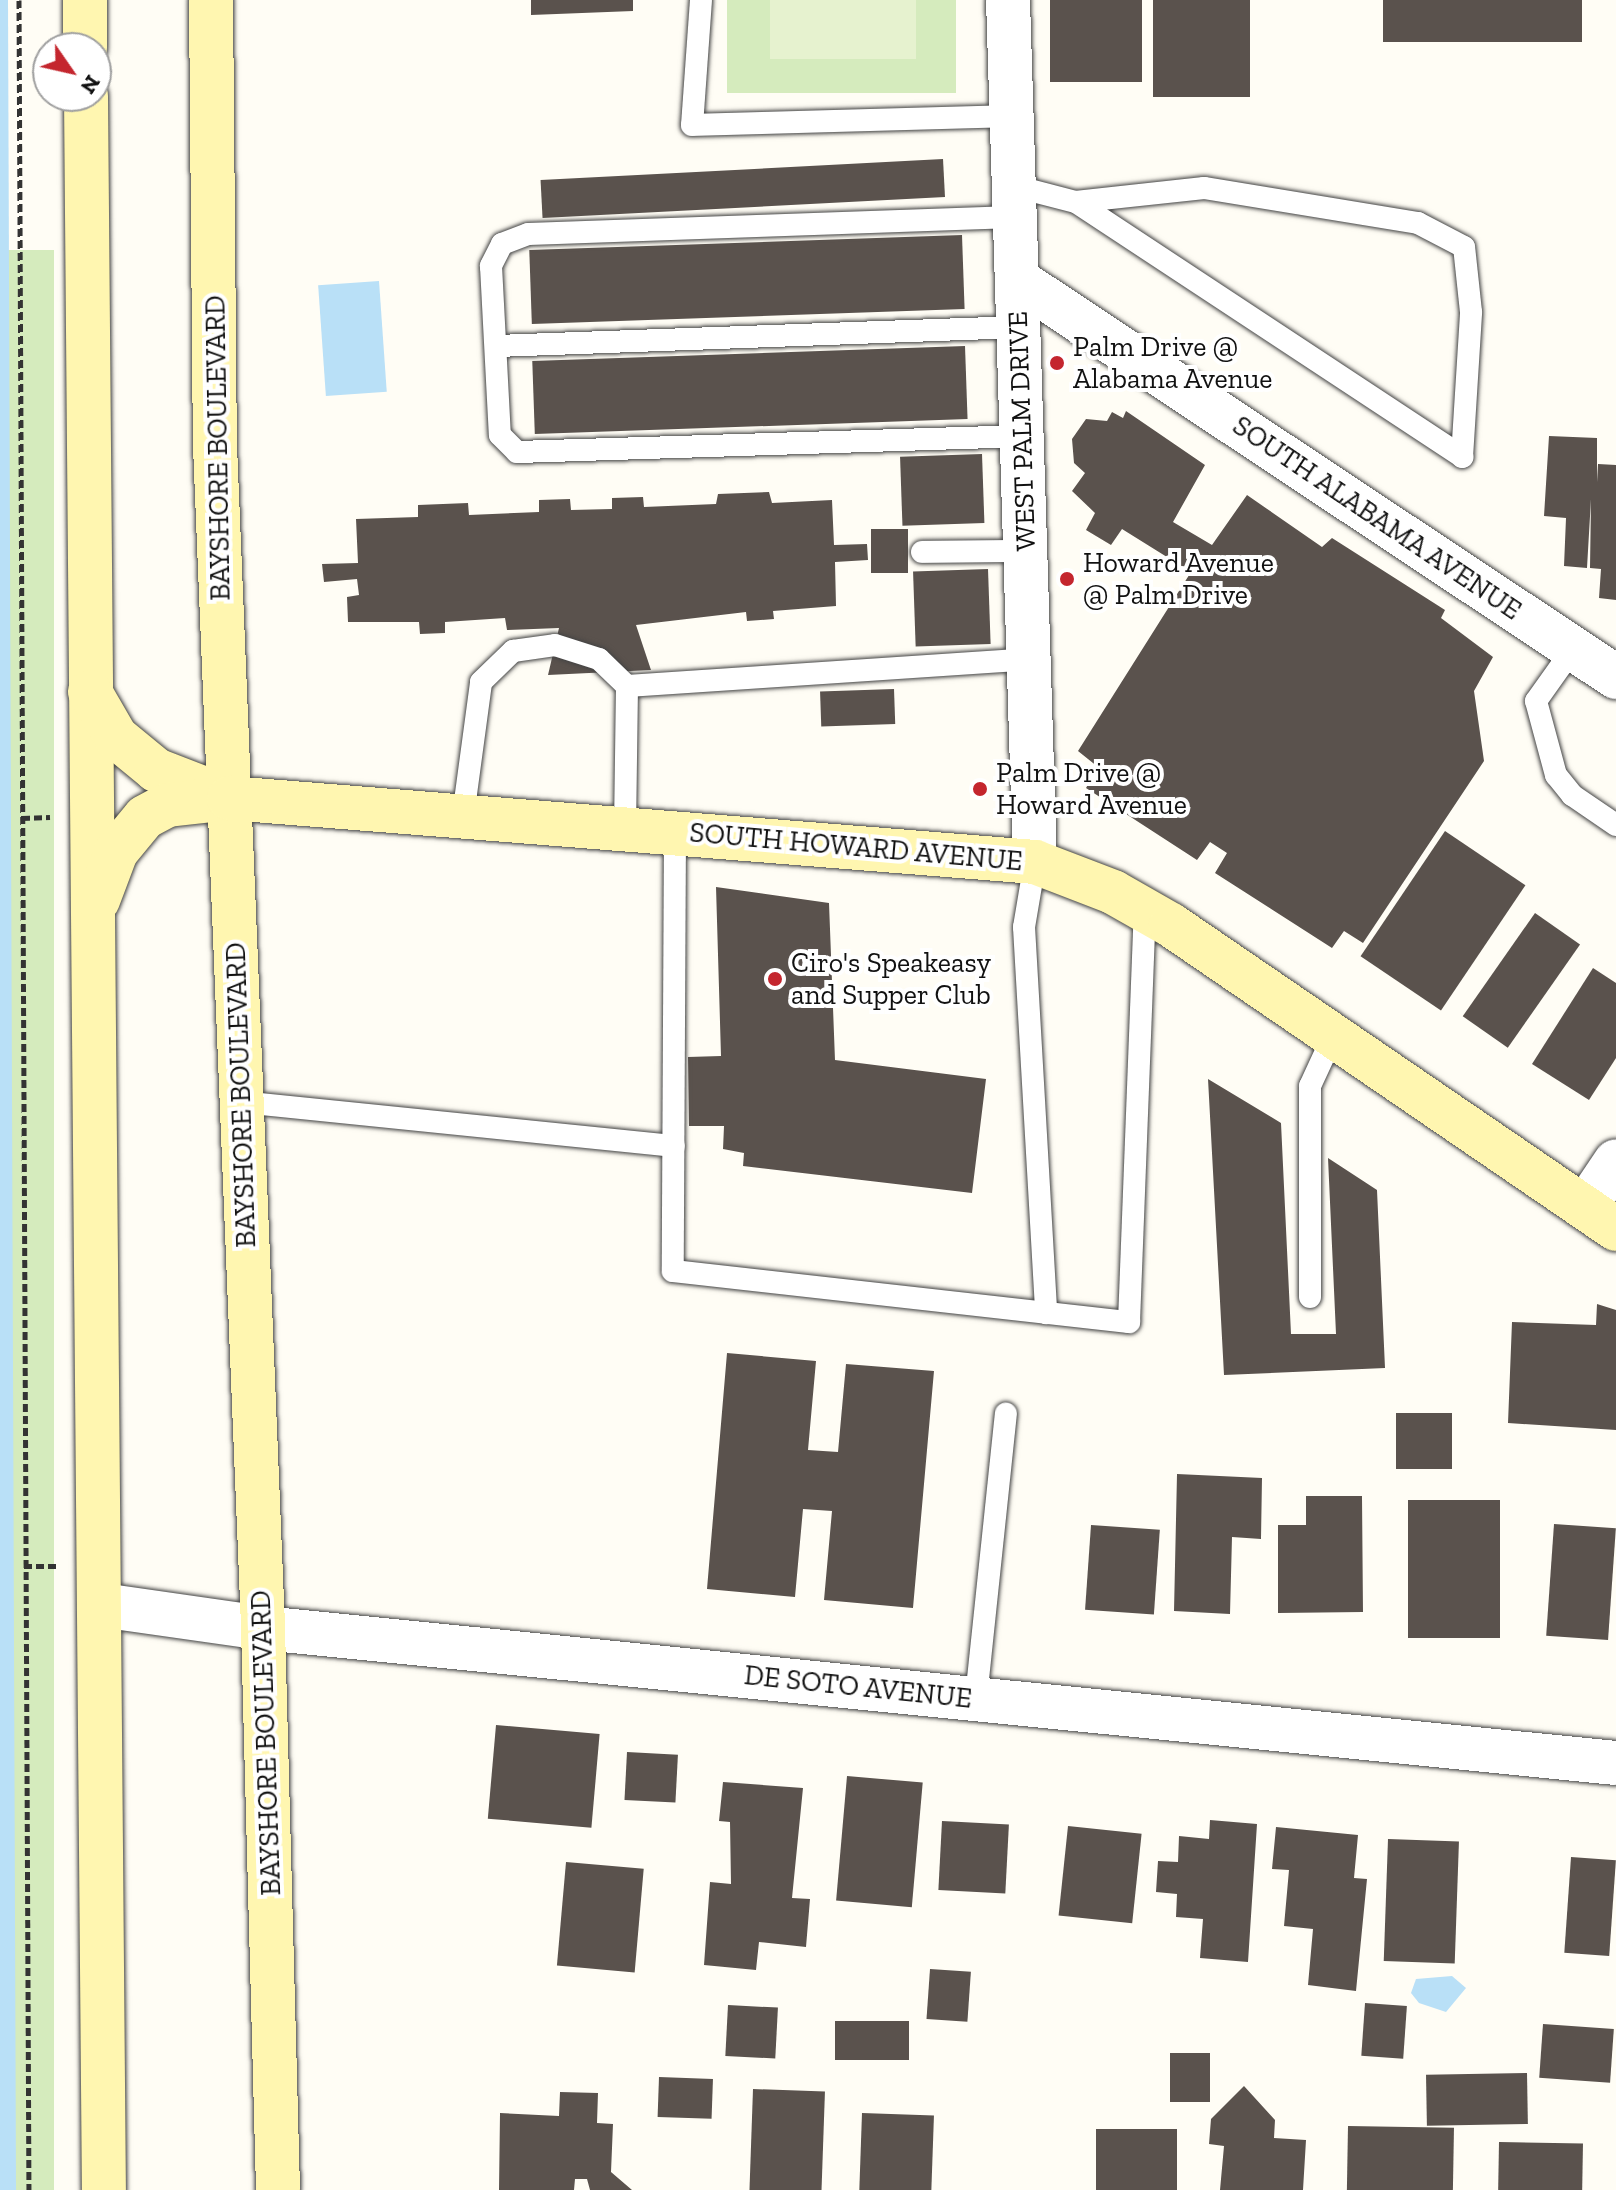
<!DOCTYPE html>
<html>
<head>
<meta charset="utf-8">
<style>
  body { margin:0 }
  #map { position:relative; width:1616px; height:2190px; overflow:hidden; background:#fffdf5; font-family:"Zilla Slab",serif }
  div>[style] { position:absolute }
  .green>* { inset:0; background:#d5ebbd; transform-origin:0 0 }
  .pitch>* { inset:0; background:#e6f2cf; transform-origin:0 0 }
  .water>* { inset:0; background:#b9e0f7; transform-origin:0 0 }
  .building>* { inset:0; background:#5a524d; transform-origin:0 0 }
  .path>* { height:5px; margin-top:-2.5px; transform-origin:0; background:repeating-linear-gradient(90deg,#333 0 8px,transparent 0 12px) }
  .roads { filter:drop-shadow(0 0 2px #444) drop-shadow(0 0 2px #444) }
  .lane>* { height:22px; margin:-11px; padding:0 11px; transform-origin:11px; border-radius:11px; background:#fff }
  .street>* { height:44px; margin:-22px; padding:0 22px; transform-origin:22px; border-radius:22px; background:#fff }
  .secondary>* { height:44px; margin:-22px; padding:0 22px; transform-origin:22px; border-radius:22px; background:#fff6b0 }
  .dots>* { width:22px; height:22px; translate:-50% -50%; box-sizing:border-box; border:4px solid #fff; border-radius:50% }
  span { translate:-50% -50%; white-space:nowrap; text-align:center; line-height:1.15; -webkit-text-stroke:8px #fff; paint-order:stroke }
  .poi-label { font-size:28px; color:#111 }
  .left { translate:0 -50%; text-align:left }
  .street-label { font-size:28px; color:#111 }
  .north { position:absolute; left:32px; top:32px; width:80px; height:80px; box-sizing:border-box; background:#fff; border:2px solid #a0a0a0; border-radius:50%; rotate:124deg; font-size:22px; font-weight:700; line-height:32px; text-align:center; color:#111 }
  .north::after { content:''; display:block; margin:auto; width:28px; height:36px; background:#c4262e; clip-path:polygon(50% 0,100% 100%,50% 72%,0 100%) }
</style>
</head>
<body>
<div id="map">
  <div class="green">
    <div style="left:727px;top:0;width:229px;height:93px"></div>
    <div style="left:54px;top:250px;width:1940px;height:73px;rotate:90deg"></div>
  </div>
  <div class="pitch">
    <div style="left:770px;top:0;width:146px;height:59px"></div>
  </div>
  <div class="water">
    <div style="clip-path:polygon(0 0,8px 0,16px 2190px,0 2190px)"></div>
    <div style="left:379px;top:281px;width:111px;height:61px;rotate:86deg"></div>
    <div style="clip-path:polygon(1452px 1976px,1466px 1988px,1446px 2012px,1419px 2003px,1411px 1993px,1416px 1979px)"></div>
  </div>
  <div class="building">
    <div style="clip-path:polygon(531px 0,633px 0,633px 11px,531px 15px)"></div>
    <div style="left:1050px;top:0;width:92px;height:82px"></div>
    <div style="left:1153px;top:0;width:97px;height:97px"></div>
    <div style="left:1383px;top:0;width:199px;height:42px"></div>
    <div style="left:943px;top:159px;width:38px;height:403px;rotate:87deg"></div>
    <div style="left:962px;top:235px;width:74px;height:433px;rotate:88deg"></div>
    <div style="left:965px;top:346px;width:73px;height:433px;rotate:88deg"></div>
    <div style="clip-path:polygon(1126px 411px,1205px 465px,1173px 522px,1212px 545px,1247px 495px,1322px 547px,1332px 538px,1445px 610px,1441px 618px,1493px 657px,1474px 691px,1484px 761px,1363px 943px,1344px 931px,1332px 948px,1215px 873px,1227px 853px,1210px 842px,1197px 860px,1086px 788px,1098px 767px,1078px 751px,1191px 572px,1122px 529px,1111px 545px,1086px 530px,1095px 513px,1072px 491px,1085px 473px,1074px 463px,1072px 439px,1086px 419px,1107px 421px,1112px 412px,1123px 418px)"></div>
    <div style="clip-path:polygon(1549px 436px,1597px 438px,1597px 482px,1598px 464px,1616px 465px,1616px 600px,1599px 598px,1601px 569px,1590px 568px,1591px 499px,1587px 568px,1564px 566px,1566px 518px,1544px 516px)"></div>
    <div style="left:982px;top:454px;width:69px;height:82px;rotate:88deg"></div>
    <div style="clip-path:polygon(769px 492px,772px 503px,832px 500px,834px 545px,867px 544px,868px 560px,835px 562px,836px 606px,773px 611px,774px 619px,747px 621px,746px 612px,636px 625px,651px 670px,548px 675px,559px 628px,507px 630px,505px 618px,445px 622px,445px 633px,420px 634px,419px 622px,348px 622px,347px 597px,359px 595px,357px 579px,324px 582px,322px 564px,358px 563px,356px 519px,418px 517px,418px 505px,468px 503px,469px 515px,539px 512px,539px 500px,570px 499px,571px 510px,612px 509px,612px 498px,643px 497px,644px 507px,716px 504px,718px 494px)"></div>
    <div style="left:908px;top:529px;width:44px;height:37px;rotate:90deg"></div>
    <div style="left:988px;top:569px;width:75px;height:75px;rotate:88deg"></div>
    <div style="left:894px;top:689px;width:35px;height:74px;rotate:88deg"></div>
    <div style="left:1445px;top:831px;width:97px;height:151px;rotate:34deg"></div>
    <div style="clip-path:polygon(716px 887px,829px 903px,835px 1060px,986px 1079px,972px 1193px,743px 1166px,744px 1153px,723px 1149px,724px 1126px,689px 1126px,688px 1057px,721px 1056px)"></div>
    <div style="left:1535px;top:913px;width:55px;height:126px;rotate:35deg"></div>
    <div style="clip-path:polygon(1593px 968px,1616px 983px,1616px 1058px,1589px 1100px,1532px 1064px)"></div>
    <div style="clip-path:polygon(1208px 1079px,1281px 1123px,1291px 1334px,1336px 1334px,1328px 1158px,1377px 1190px,1385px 1368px,1224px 1375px)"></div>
    <div style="clip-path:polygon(1597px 1304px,1616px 1310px,1616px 1430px,1508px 1423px,1512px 1322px,1596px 1325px)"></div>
    <div style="clip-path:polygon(727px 1353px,816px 1361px,808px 1450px,838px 1452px,846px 1364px,934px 1371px,913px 1608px,824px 1600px,832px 1511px,803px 1509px,795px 1597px,707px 1589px)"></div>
    <div style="left:1396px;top:1413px;width:56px;height:56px"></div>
    <div style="clip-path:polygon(1177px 1474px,1262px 1478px,1261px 1539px,1232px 1537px,1230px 1614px,1174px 1611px)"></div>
    <div style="clip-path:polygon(1306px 1496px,1362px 1496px,1363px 1612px,1278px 1613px,1278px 1525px,1306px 1525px)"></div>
    <div style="left:1500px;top:1500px;width:138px;height:92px;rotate:90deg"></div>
    <div style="left:1554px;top:1524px;width:62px;height:112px;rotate:4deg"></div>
    <div style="left:1091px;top:1525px;width:69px;height:85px;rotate:4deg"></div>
    <div style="left:496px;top:1725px;width:104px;height:94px;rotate:5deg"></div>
    <div style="left:627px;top:1752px;width:51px;height:48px;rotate:3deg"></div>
    <div style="left:847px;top:1776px;width:76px;height:125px;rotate:5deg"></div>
    <div style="clip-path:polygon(723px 1782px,803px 1788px,792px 1898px,810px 1899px,806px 1947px,759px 1942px,756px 1970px,704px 1965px,710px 1882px,731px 1884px,730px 1822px,719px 1821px)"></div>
    <div style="clip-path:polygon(1210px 1820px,1257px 1824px,1248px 1962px,1200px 1958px,1203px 1919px,1176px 1917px,1177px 1894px,1156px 1892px,1158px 1861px,1178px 1862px,1179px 1836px,1209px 1839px)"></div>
    <div style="left:942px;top:1821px;width:67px;height:69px;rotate:3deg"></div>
    <div style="left:1068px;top:1826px;width:74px;height:90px;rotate:6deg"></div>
    <div style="clip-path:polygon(1276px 1827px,1358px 1835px,1354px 1878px,1367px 1879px,1356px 1991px,1308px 1985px,1313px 1929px,1284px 1926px,1289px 1870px,1272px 1869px)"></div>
    <div style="left:1388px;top:1839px;width:71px;height:122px;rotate:2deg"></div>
    <div style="left:1571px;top:1857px;width:45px;height:96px;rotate:4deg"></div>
    <div style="left:566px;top:1862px;width:78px;height:104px;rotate:5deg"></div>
    <div style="left:930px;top:1969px;width:41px;height:50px;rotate:4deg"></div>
    <div style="left:1365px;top:2003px;width:42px;height:53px;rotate:4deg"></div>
    <div style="left:728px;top:2005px;width:50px;height:51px;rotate:3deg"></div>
    <div style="left:835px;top:2021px;width:74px;height:39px"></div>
    <div style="left:1543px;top:2024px;width:71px;height:54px;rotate:4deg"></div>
    <div style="left:1170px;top:2053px;width:40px;height:49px"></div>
    <div style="left:1527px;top:2073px;width:51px;height:101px;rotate:89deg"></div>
    <div style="left:659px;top:2077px;width:54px;height:40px;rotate:2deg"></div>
    <div style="clip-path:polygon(1244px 2086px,1275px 2120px,1274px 2138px,1306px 2140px,1303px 2190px,1220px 2190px,1224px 2146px,1209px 2144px,1211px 2119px)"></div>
    <div style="left:753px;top:2089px;width:72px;height:101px;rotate:2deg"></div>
    <div style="clip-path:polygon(560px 2092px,598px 2093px,597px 2123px,613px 2124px,611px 2172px,632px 2190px,590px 2190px,587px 2179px,575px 2179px,574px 2190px,499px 2190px,500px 2113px,559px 2116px)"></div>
    <div style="left:862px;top:2113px;width:72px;height:77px;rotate:2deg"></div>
    <div style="left:1348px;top:2126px;width:106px;height:64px;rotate:1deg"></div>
    <div style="left:1096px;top:2129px;width:81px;height:61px"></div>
    <div style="left:1499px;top:2142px;width:84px;height:48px;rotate:1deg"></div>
  </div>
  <div class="path">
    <div style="left:19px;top:0;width:2190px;rotate:89.74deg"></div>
    <div style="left:22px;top:818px;width:28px;rotate:-2deg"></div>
    <div style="left:24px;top:1566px;width:32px"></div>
  </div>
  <div class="roads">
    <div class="lane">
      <div style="left:701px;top:0;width:125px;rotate:94.1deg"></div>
      <div style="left:692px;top:125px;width:320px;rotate:-1.6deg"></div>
      <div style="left:1014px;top:186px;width:64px;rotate:14.5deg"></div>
      <div style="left:1076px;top:202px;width:463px;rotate:33.4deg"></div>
      <div style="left:1462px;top:457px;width:145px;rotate:-86.4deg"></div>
      <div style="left:1471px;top:312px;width:65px;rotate:-96.1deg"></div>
      <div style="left:1464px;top:247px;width:52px;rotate:-152.4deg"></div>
      <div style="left:1418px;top:223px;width:217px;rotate:-170.7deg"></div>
      <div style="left:1204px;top:188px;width:129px;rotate:173.8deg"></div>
      <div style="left:1016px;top:217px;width:488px;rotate:178deg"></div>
      <div style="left:528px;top:234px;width:28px;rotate:159deg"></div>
      <div style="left:502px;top:244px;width:25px;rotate:117deg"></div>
      <div style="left:491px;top:266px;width:169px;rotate:87deg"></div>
      <div style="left:500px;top:435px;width:24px;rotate:45deg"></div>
      <div style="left:517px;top:452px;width:509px;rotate:-1.8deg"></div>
      <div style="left:496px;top:346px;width:523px;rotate:-2.08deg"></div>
      <div style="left:922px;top:552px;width:104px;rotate:-0.6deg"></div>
      <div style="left:1573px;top:649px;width:64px;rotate:125.4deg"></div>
      <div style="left:1536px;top:701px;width:77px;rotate:74.9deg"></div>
      <div style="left:1556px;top:775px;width:26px;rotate:51deg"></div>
      <div style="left:1572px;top:795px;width:53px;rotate:34.3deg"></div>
      <div style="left:627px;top:686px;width:403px;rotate:-3.8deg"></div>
      <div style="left:463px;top:816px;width:135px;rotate:-82.3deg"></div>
      <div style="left:481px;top:682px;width:45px;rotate:-44.1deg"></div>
      <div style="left:513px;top:651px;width:42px;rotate:-8.1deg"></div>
      <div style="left:555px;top:645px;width:46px;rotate:17.7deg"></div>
      <div style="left:599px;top:659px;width:39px;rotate:44deg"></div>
      <div style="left:627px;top:686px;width:143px;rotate:90.8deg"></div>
      <div style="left:675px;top:832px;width:439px;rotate:90.3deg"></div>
      <div style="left:673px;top:1271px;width:459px;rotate:6.4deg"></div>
      <div style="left:1129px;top:1322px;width:412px;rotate:-87.8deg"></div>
      <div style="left:1035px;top:862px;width:66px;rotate:99.6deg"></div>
      <div style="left:1024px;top:927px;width:387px;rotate:86.7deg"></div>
      <div style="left:241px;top:1102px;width:435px;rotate:5.8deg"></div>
      <div style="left:1310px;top:1297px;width:211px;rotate:-90deg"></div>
      <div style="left:1310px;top:1086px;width:55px;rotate:-65.3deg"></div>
      <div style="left:976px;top:1698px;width:286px;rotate:-84deg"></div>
    </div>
    <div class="street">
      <div style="left:1008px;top:0;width:862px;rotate:88.21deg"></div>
      <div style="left:1018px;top:280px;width:718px;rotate:33.58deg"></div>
      <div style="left:1585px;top:1207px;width:55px;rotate:-56deg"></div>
      <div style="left:101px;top:1605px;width:164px;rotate:8.1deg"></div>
      <div style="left:263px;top:1628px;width:1360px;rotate:5.7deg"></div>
    </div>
    <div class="secondary">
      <div style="left:85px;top:0;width:48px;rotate:90deg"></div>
      <div style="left:211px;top:0;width:446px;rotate:89.5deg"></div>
      <div style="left:215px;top:446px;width:1183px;rotate:87.67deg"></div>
      <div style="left:263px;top:1628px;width:562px;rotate:88.47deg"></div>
      <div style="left:86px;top:96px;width:2094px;rotate:89.51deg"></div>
      <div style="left:90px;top:692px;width:52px;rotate:60deg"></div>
      <div style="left:116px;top:737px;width:52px;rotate:39.5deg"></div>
      <div style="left:156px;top:770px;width:72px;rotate:21.2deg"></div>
      <div style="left:98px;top:900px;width:51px;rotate:-69.4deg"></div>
      <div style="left:116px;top:852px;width:45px;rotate:-50.4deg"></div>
      <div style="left:145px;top:817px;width:26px;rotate:-28deg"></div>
      <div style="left:168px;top:805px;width:61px;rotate:-6.5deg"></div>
      <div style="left:229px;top:798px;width:809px;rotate:4.54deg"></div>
      <div style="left:1035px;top:862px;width:84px;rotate:21deg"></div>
      <div style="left:1113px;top:892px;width:67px;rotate:29.6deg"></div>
      <div style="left:1171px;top:925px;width:539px;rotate:34.34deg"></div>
    </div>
  </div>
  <div class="dots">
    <div style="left:1057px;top:363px;background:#c4262e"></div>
    <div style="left:1067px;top:579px;background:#c4262e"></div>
    <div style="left:980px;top:789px;background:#c4262e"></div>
    <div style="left:775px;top:979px;background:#c4262e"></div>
  </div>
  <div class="poi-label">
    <span class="left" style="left:1073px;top:363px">Palm Drive @<br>Alabama Avenue</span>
    <span class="left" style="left:1083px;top:579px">Howard Avenue<br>@ Palm Drive</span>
    <span class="left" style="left:996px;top:789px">Palm Drive @<br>Howard Avenue</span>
    <span class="left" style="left:791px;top:979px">Ciro's Speakeasy<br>and Supper Club</span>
  </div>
  <div class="street-label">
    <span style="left:1022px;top:431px;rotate:-92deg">WEST PALM DRIVE</span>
    <span style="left:218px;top:448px;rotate:-91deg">BAYSHORE BOULEVARD</span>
    <span style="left:1377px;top:518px;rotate:34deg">SOUTH ALABAMA AVENUE</span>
    <span style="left:856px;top:847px;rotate:5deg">SOUTH HOWARD AVENUE</span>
    <span style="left:241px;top:1095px;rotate:-92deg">BAYSHORE BOULEVARD</span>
    <span style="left:858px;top:1687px;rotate:6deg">DE SOTO AVENUE</span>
    <span style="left:266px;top:1743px;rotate:-92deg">BAYSHORE BOULEVARD</span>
  </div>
  <div class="north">N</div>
</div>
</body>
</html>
